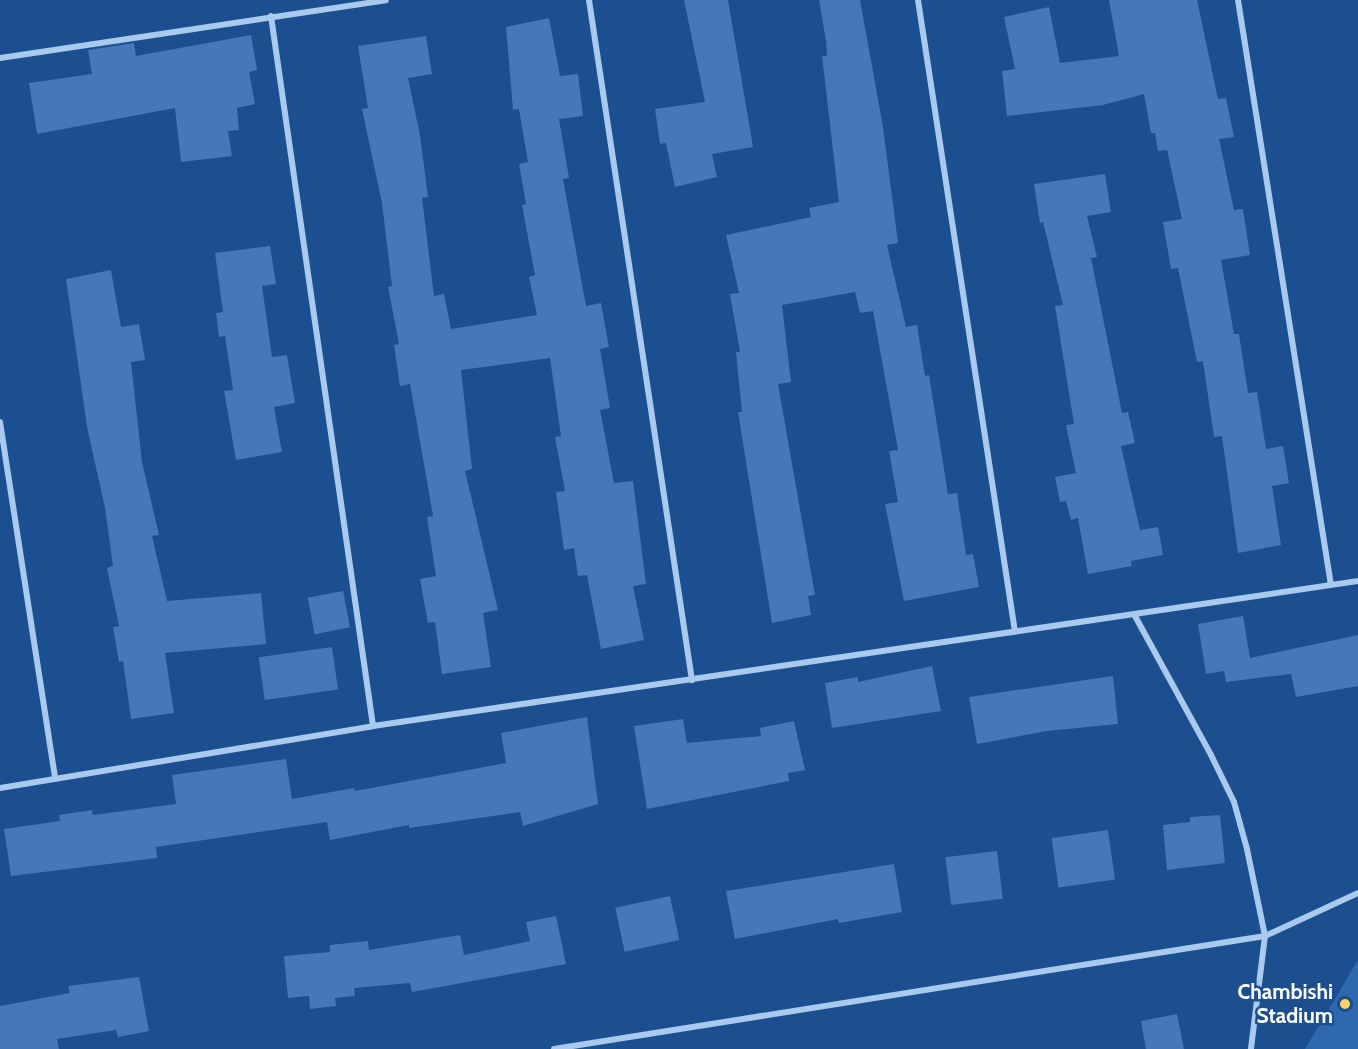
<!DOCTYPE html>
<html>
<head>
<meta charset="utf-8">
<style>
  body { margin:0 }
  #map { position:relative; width:1358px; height:1049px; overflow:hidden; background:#1b4f8f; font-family:Cabin,sans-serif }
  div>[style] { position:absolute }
  .green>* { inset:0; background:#2e69ad }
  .building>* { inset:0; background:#4478b7; transform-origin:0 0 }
  .street>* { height:6px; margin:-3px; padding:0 3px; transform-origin:3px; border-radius:3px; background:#a9c9ee }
  .dots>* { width:16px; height:16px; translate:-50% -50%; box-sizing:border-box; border:3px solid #1b4f8f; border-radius:50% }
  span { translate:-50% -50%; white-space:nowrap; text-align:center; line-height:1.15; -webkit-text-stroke:5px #1b4f8f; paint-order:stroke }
  .poi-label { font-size:21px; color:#fff; font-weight:700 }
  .right { translate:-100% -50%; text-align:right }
</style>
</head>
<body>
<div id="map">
  <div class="green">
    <div style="clip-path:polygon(1358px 960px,1358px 1049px,1305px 1049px)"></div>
  </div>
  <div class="building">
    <div style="clip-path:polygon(684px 0,728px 0,753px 147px,712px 154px,717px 177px,675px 187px,666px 143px,660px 144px,655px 109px,705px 102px)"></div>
    <div style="clip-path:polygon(819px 0,860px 0,883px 127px,898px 243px,887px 245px,906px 327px,917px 325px,925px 376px,929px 375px,948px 494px,957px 493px,966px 555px,973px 554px,979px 587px,904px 601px,885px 504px,898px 502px,889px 451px,898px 450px,873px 311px,860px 313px,855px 292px,782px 305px,791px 382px,778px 384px,815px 595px,808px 596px,811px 615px,772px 623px,738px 412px,742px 412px,736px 352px,740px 352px,730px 294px,739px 293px,726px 235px,811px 217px,809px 208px,839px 202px,822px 56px,827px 56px,826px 41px)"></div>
    <div style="clip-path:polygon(1109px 0,1197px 0,1218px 99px,1226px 98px,1234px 137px,1219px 139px,1234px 210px,1243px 209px,1250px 255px,1221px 260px,1234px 334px,1239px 334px,1248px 393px,1257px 392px,1266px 449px,1283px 446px,1289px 483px,1272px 486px,1281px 545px,1238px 553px,1222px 436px,1214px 437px,1203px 361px,1197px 362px,1178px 268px,1171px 269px,1163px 222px,1182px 219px,1167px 150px,1158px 151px,1155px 133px,1151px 133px,1144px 94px,1103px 105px,1007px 116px,1002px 71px,1015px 69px,1004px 17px,1049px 7px,1060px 63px,1119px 56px)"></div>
    <div style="clip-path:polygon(549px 18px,560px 76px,578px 74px,583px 116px,559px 119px,569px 178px,563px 179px,586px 306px,601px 303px,609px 347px,600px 349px,610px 408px,600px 410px,614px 483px,633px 481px,646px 584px,633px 586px,644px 640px,601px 649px,587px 575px,578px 576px,574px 548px,564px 550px,556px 492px,565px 491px,555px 437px,561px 436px,550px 358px,461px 370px,472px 469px,465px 471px,498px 610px,483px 613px,491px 667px,442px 674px,435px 622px,428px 623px,420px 579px,436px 576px,427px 517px,433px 516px,410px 384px,400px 386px,394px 345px,399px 344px,388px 287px,392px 286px,382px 203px,362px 109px,368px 108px,358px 46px,426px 36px,432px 74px,408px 78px,420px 135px,428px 197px,422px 198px,434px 296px,444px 294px,451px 329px,537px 315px,529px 277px,535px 275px,522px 205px,526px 204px,519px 164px,528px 162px,519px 109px,513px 110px,506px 27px)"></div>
    <div style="clip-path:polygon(251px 35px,257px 70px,249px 72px,255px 104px,237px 108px,239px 130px,228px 131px,232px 156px,181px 162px,175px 108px,37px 134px,29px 83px,92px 74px,88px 50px,134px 43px,136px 56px)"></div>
    <div style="clip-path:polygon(1105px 174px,1111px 212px,1087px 216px,1097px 257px,1091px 258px,1122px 413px,1128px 412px,1135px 443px,1121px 446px,1140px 530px,1158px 527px,1163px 555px,1131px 561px,1132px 566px,1088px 574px,1078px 518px,1071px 520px,1066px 501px,1060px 502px,1055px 477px,1076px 473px,1066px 425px,1074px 424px,1055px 306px,1063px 305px,1043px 222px,1040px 223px,1034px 184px)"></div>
    <div style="clip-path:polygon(270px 246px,276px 284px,262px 286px,272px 357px,287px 355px,295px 403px,274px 407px,282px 452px,236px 460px,224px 391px,233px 390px,225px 336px,219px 337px,216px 313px,223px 312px,215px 253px)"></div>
    <div style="clip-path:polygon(111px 270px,121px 327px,139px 324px,145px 360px,131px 362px,142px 462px,159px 535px,152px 536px,167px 601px,261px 593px,266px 644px,165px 653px,174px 713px,131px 719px,123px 661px,119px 662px,113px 627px,119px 626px,107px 568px,113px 566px,105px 508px,87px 427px,66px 279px)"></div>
    <div style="left:343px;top:591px;width:37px;height:36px;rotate:79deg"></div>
    <div style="clip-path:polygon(1243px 616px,1250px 658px,1358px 635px,1358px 686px,1296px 697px,1291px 674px,1226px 682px,1224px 671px,1206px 674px,1198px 624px)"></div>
    <div style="left:332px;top:647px;width:43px;height:74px;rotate:82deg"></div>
    <div style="clip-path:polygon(932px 666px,941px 711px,832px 728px,825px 683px,858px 677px,858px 682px)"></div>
    <div style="clip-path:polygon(1113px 676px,1118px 724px,1047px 731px,977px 744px,969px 697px)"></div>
    <div style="clip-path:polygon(587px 717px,598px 804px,523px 826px,520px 812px,409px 828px,409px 825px,330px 840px,327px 822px,156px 847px,157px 858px,11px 876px,4px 829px,60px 821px,59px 815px,92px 810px,93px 815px,176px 804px,172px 775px,286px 759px,292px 799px,354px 788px,355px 791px,506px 763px,501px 733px)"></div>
    <div style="clip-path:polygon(683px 719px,687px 743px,761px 736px,760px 728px,794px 721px,805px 770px,788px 773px,789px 781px,647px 809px,634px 726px)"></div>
    <div style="clip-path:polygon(1220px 815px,1225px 863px,1167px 870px,1163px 825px,1190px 822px,1190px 817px)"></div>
    <div style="left:1108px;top:830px;width:50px;height:57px;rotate:82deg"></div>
    <div style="left:997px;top:851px;width:48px;height:52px;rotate:83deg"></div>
    <div style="clip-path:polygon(894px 864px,902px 912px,839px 923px,838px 919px,735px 939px,726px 891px)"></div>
    <div style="left:670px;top:896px;width:45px;height:56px;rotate:78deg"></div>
    <div style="clip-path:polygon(556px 916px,566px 964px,412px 992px,410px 983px,354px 988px,355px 996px,335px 998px,336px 1006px,310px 1009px,309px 996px,288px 998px,284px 956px,330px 952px,330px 945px,368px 941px,369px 950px,460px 935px,464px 955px,530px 941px,526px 922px)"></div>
    <div style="clip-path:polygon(139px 977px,149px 1031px,118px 1037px,116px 1030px,57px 1039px,59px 1049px,0 1049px,0 1006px,70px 993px,68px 986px)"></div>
    <div style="clip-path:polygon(1177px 1014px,1184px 1049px,1146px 1049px,1141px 1021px)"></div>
  </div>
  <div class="street">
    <div style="left:589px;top:0;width:688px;rotate:81.39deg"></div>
    <div style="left:918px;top:0;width:639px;rotate:81.27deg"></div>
    <div style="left:1238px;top:0;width:592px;rotate:80.97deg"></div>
    <div style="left:271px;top:16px;width:717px;rotate:81.82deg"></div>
    <div style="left:0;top:58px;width:390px;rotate:-8.5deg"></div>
    <div style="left:0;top:422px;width:361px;rotate:81.2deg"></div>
    <div style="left:1135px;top:616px;width:158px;rotate:61.3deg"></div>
    <div style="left:1211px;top:755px;width:52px;rotate:63.9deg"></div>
    <div style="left:1234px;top:802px;width:49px;rotate:74.5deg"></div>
    <div style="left:1247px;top:849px;width:89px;rotate:78.3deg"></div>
    <div style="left:1265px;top:936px;width:114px;rotate:97.1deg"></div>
    <div style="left:0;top:788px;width:378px;rotate:-9.4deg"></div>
    <div style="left:373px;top:726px;width:996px;rotate:-8.37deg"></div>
    <div style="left:554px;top:1049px;width:720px;rotate:-9.03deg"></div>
    <div style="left:1265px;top:936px;width:102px;rotate:-24.8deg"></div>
  </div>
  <div class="dots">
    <div style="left:1345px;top:1004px;background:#ffd166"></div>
  </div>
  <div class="poi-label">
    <span class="right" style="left:1333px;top:1004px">Chambishi<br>Stadium</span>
  </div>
</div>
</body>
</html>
